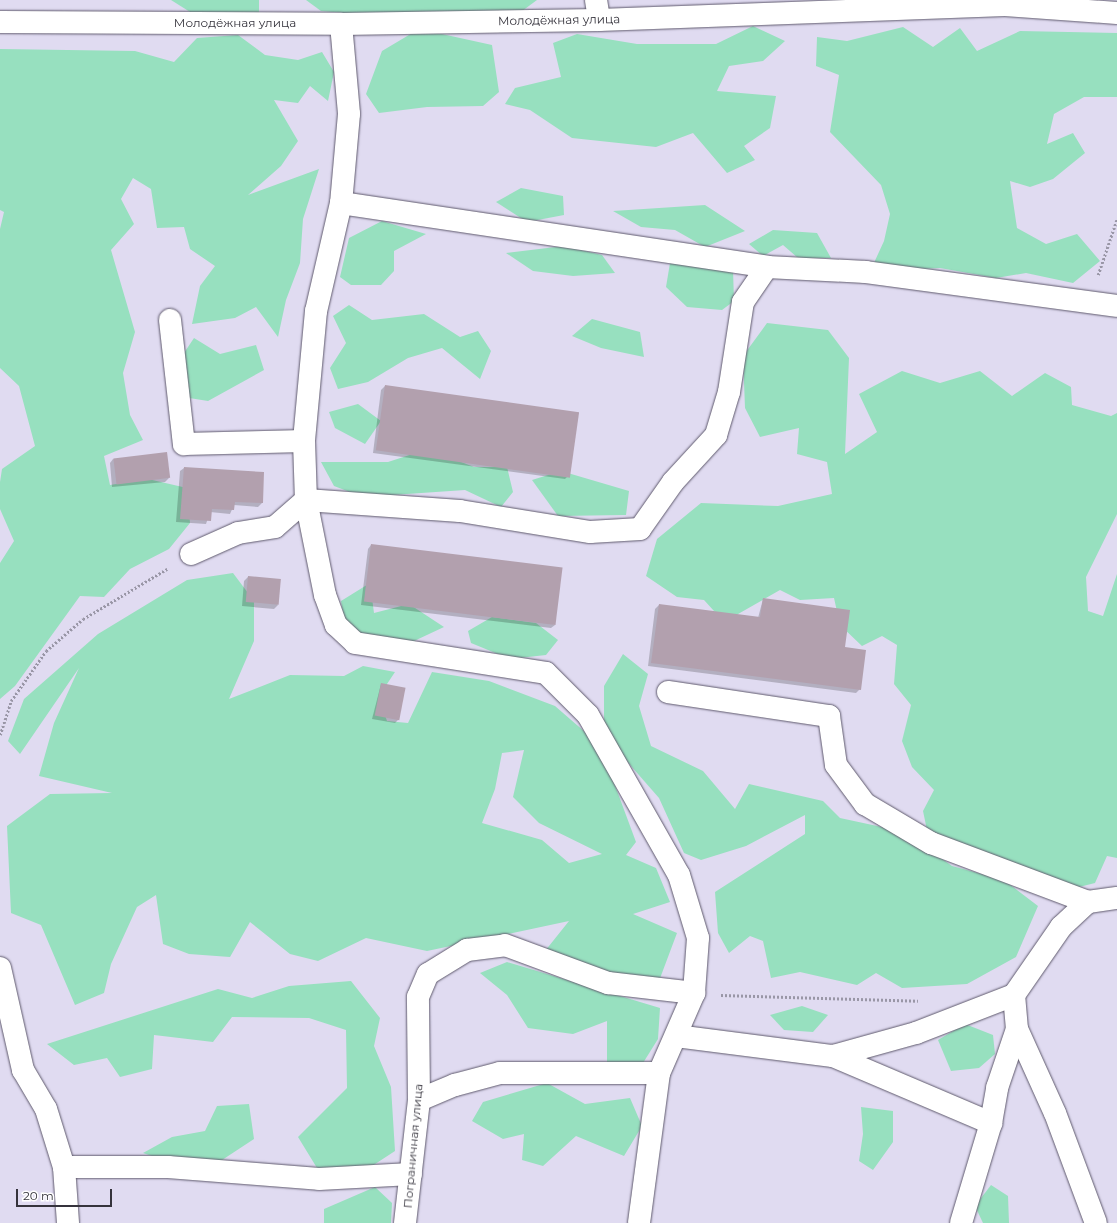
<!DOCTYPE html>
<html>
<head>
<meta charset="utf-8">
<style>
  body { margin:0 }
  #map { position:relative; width:1117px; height:1223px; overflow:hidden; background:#e0dbf1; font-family:Montserrat,sans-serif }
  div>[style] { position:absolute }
  .green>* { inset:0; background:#97e0bf }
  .shadow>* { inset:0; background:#0003 }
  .building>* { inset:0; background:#b2a0ae; transform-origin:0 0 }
  .path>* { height:2.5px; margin-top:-1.25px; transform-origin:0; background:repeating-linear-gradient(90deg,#9996a6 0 2px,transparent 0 4px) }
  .roads { filter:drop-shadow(0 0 1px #5f5a6d) drop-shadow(0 0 1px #5f5a6d) }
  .minor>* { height:22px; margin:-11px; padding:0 11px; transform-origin:11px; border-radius:11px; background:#fff }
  span { translate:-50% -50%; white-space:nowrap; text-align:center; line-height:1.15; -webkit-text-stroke:3px #fff; paint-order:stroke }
  .street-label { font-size:12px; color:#35333c }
  .scale { position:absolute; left:16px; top:1189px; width:96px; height:18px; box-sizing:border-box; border:2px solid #35333c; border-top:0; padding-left:5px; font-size:12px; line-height:14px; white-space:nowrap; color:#35333c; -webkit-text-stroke:3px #fff; paint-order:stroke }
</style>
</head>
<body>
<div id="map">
  <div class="green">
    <div style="clip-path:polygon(171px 0,259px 0,259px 16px,198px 17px)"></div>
    <div style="clip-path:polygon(306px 0,537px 0,518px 14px,368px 15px,321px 11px)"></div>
    <div style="clip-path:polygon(753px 26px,785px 41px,763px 61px,729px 66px,717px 91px,776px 96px,770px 128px,744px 146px,755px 160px,727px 173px,693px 133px,656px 147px,572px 138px,530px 110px,505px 104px,515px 88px,561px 77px,553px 43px,577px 34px,637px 44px,716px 44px)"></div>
    <div style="clip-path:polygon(903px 27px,933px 47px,960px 28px,977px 51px,1020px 31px,1117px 33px,1117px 97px,1084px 97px,1054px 114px,1047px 144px,1073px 133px,1085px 153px,1053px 179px,1030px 187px,1010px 181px,1017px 228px,1046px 244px,1077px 234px,1100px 261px,1073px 283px,1026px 273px,996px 278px,940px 268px,902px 270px,873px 265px,884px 241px,890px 214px,881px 185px,830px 132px,839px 75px,816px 66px,817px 37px,847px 41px)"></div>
    <div style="clip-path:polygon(419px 29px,492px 45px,499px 92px,483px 106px,427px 107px,379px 113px,366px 94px,382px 51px)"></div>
    <div style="clip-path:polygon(238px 35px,265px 55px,298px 60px,322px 52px,334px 72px,328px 101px,310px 86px,298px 103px,274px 100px,298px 141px,281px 166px,248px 195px,319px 169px,303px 219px,300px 263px,286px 300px,278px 337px,256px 307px,235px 318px,192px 324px,200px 286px,215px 266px,190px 249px,184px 227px,157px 228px,151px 189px,133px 178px,121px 199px,134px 224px,111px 250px,135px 332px,123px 373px,130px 415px,143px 440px,104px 456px,110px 485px,148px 479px,187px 488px,190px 523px,169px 549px,130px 569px,104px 597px,80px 596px,15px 686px,0 699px,0 563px,14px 541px,0 509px,0 482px,2px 469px,35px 446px,19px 386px,0 368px,0 229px,4px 212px,0 210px,0 49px,135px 51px,174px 62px,197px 38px)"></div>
    <div style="clip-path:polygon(521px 188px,563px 196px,564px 215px,527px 222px,496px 202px)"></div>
    <div style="clip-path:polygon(705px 205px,745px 231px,705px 247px,675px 230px,641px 227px,613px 211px)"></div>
    <div style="clip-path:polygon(382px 221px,426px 234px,394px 251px,394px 271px,381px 285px,351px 285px,340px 277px,349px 238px)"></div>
    <div style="clip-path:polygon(773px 230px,817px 233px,831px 258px,798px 258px,783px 245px,763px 256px,749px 244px)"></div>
    <div style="clip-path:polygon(564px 246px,602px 255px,615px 273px,573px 276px,533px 271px,506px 253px)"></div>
    <div style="clip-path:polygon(670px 263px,733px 270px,734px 301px,722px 310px,687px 307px,666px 287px)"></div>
    <div style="clip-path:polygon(349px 305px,372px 320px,424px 314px,460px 337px,478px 331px,491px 351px,480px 379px,442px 348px,408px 358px,368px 382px,338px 389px,330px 368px,346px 343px,333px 316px)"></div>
    <div style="clip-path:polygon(592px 319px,640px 332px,644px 357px,601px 348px,572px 336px)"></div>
    <div style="clip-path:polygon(767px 323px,828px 330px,849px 358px,845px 454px,877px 432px,859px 394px,902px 371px,940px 383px,980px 371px,1012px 396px,1045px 373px,1071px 387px,1072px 405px,1111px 416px,1117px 413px,1117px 514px,1086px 577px,1088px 611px,1103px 616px,1117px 574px,1117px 858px,1107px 856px,1095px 883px,1067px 890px,928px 835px,923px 811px,934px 790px,912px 767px,902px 741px,911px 705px,894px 684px,897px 645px,882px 636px,862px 646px,840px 625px,834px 598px,800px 600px,780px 590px,724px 622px,704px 600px,677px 597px,646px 576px,657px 539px,701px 503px,778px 506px,832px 494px,827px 462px,797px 454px,799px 428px,760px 437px,745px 408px,743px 356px)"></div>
    <div style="clip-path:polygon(194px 338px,220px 354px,256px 345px,264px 370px,208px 401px,183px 397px,178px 362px)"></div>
    <div style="clip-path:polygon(358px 404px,381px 421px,365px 444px,335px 428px,329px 412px)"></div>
    <div style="clip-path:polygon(428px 449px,474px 467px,507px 467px,513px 492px,501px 507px,465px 490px,363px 497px,334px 486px,321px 462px,388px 462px)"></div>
    <div style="clip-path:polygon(561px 471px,629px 491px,626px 515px,558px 516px,532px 480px)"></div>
    <div style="clip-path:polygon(evenodd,233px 573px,254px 601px,254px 641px,229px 699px,290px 675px,344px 676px,363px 666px,395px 672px,379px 696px,387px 721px,408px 723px,432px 672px,489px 681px,555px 706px,600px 745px,636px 842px,626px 855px,656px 868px,670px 902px,633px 914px,677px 933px,659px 981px,613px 976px,545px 951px,569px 921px,427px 951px,366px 938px,318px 961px,290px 954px,250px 922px,230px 957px,189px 954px,163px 944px,156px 895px,137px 907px,111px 964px,104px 993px,75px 1005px,41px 925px,11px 913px,7px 826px,50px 794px,112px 793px,39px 776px,54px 723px,79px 668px,20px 754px,8px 741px,24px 699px,98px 634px,187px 580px,233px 573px,524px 750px,513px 797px,539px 823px,602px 854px,569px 863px,542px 840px,482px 823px,495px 789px,502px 753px,524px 750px)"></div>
    <div style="clip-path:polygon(370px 583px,374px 613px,409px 604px,444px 627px,397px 649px,345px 628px,341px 601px)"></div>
    <div style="clip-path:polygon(492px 617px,536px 623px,558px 640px,546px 655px,510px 659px,471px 643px,468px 631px)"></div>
    <div style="clip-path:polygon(623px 654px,648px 674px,639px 706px,651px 746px,703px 771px,735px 809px,749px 784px,823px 801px,840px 818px,905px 832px,952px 866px,1004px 880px,1038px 906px,1016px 957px,967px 984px,902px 988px,876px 973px,857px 985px,800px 972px,771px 978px,763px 941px,750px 936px,729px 953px,718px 933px,715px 892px,805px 834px,805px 815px,746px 846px,701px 860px,684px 853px,659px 798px,624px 758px,604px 726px,604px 686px)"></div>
    <div style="clip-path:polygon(507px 962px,660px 1008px,658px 1039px,643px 1063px,607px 1063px,607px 1021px,573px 1034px,528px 1028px,507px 995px,480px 973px)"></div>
    <div style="clip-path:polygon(351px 981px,380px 1018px,374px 1046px,391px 1087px,395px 1151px,369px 1168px,317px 1168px,298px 1137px,347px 1088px,346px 1030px,309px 1018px,232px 1017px,213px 1042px,154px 1035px,152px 1069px,120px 1077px,107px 1058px,74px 1065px,47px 1044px,218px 989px,252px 998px,289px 986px)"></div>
    <div style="clip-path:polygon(802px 1006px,828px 1015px,813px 1032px,784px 1030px,770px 1015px)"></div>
    <div style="clip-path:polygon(965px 1024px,993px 1035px,995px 1054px,979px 1068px,951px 1071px,938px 1040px)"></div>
    <div style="clip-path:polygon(547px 1083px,585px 1104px,630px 1098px,642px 1126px,624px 1156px,576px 1136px,543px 1166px,522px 1160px,524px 1134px,503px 1139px,472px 1121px,483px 1102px)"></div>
    <div style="clip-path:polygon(249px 1104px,254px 1139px,219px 1162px,170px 1162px,143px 1153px,172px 1137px,205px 1131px,217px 1106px)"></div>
    <div style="clip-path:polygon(861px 1107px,893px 1111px,893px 1142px,873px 1170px,859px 1161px,863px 1134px)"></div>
    <div style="clip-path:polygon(991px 1185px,1008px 1196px,1009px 1223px,983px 1223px,975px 1206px)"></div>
    <div style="clip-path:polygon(375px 1187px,392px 1203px,391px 1223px,324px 1223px,324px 1209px)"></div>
  </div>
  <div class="shadow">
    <div style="clip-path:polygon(385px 386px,569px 475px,565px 479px,373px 453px,381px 390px)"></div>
    <div style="clip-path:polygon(113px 459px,169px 478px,165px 482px,112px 487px,110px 463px)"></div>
    <div style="clip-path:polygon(184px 468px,263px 473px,262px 503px,258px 507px,234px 505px,230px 514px,210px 512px,206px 524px,176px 522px,180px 471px)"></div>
    <div style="clip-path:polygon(371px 545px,555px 625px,551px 628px,361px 605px,368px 549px)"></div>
    <div style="clip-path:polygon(248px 577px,278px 605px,274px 609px,242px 606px,244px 581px)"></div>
    <div style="clip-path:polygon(763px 599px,844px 648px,860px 689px,856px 693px,648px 666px,655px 609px,659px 605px,758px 618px)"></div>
    <div style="clip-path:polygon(381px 684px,399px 719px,395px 723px,372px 719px)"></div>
  </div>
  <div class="building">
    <div style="left:385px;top:385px;width:196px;height:66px;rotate:8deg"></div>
    <div style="left:167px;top:452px;width:26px;height:54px;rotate:83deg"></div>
    <div style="clip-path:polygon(184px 467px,264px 472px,263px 503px,235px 502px,234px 510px,212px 509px,211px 521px,180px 519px)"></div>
    <div style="left:371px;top:544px;width:193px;height:58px;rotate:7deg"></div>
    <div style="left:248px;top:576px;width:33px;height:26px;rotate:5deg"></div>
    <div style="clip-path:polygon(763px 598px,850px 610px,845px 647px,866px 650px,861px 690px,651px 663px,659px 604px,760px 617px)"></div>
    <div style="left:381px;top:683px;width:25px;height:33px;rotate:11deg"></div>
  </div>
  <div class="path">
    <div style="left:1098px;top:275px;width:59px;rotate:-71.3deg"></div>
    <div style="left:0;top:735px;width:36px;rotate:-72deg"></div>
    <div style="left:11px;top:701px;width:61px;rotate:-55deg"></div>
    <div style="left:46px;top:651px;width:49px;rotate:-40.9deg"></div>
    <div style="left:83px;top:619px;width:98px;rotate:-30.8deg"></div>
    <div style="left:721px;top:995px;width:197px;rotate:1.7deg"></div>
  </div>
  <div class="roads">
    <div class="minor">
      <div style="left:596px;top:0;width:20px;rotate:81deg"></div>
      <div style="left:0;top:22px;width:341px;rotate:0.3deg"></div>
      <div style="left:341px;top:24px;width:258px;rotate:-0.9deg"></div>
      <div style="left:599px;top:20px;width:406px;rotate:-2.1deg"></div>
      <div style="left:1005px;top:5px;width:112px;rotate:4.1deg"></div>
      <div style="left:341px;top:24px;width:90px;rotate:84.9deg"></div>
      <div style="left:349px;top:114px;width:89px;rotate:95.1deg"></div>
      <div style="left:341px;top:203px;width:111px;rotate:103deg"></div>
      <div style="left:316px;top:311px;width:131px;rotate:95.3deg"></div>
      <div style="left:304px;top:441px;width:59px;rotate:88.1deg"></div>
      <div style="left:306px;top:500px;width:97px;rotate:78.7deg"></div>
      <div style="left:325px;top:595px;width:32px;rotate:70deg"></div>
      <div style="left:336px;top:625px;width:26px;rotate:43deg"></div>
      <div style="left:355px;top:643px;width:193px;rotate:8.9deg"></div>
      <div style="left:546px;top:673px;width:59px;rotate:45deg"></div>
      <div style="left:588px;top:715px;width:184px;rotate:60.4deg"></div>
      <div style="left:679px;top:875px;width:66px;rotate:73.2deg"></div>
      <div style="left:698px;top:938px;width:55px;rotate:94.2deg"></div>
      <div style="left:694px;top:993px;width:87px;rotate:113.6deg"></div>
      <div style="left:659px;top:1073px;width:151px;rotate:97.6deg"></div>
      <div style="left:341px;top:203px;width:431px;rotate:8.5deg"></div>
      <div style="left:767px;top:267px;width:99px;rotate:2.9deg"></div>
      <div style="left:866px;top:272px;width:253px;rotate:7.7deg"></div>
      <div style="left:170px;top:320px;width:125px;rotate:83.6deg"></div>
      <div style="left:184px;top:444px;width:120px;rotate:-1.4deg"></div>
      <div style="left:191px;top:554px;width:51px;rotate:-24.1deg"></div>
      <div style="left:238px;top:533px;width:37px;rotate:-9deg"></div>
      <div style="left:275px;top:527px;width:41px;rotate:-41.1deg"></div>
      <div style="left:306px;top:500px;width:154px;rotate:4.1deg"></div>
      <div style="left:460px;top:511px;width:132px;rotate:9.2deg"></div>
      <div style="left:590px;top:532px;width:50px;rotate:-3.4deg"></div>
      <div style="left:640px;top:529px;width:57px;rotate:-54.9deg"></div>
      <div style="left:673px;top:482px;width:64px;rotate:-47.5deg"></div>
      <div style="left:716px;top:435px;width:45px;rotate:-73.2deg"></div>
      <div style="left:729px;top:392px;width:91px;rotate:-81.2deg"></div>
      <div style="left:743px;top:302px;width:42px;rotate:-55.6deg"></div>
      <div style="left:668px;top:692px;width:163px;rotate:8.5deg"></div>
      <div style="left:829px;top:716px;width:49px;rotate:81.9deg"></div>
      <div style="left:836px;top:765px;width:49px;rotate:53.4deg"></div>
      <div style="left:865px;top:804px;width:77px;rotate:30.6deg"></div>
      <div style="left:931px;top:843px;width:168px;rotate:20.6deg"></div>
      <div style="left:0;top:968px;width:105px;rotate:77.3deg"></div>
      <div style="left:23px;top:1070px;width:45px;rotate:59.5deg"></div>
      <div style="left:46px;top:1109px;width:61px;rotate:72.8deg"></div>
      <div style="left:64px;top:1167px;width:56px;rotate:85.9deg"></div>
      <div style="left:1014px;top:995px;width:34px;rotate:85deg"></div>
      <div style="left:1017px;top:1029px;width:92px;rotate:65.7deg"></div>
      <div style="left:1055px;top:1113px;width:117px;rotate:69.6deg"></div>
      <div style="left:676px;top:1036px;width:158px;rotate:7.3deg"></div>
      <div style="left:833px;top:1056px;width:86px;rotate:-15.5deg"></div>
      <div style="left:916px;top:1033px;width:105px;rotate:-21.2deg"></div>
      <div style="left:1014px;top:995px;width:83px;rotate:-55.3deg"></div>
      <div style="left:1061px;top:927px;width:37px;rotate:-43deg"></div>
      <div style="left:1088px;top:902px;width:29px;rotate:-8deg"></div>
      <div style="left:833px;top:1056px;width:172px;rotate:23deg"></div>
      <div style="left:419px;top:1100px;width:39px;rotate:-23deg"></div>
      <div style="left:455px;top:1085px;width:47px;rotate:-14.9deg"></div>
      <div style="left:500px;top:1073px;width:159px"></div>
      <div style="left:64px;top:1167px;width:104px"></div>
      <div style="left:168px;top:1167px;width:151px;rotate:4.5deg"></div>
      <div style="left:319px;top:1179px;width:92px;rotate:-3.1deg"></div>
      <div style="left:405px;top:1223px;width:124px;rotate:-83.5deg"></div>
      <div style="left:419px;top:1100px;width:103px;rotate:-90.6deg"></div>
      <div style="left:418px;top:997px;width:25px;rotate:-67deg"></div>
      <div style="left:428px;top:974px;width:46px;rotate:-31.6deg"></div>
      <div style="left:467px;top:950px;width:38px;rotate:-7deg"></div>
      <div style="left:505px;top:945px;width:110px;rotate:20.3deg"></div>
      <div style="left:608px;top:983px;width:87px;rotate:6.6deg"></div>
      <div style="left:961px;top:1223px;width:104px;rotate:-73.3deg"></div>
      <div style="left:991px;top:1123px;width:36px;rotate:-80deg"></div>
      <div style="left:997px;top:1088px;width:62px;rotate:-71.3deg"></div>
    </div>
  </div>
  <div class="street-label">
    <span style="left:559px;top:20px;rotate:-1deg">Молодёжная улица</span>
    <span style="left:235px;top:23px">Молодёжная улица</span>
    <span style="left:413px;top:1146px;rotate:-85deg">Пограничная улица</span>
  </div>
  <div class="scale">20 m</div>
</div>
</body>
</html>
